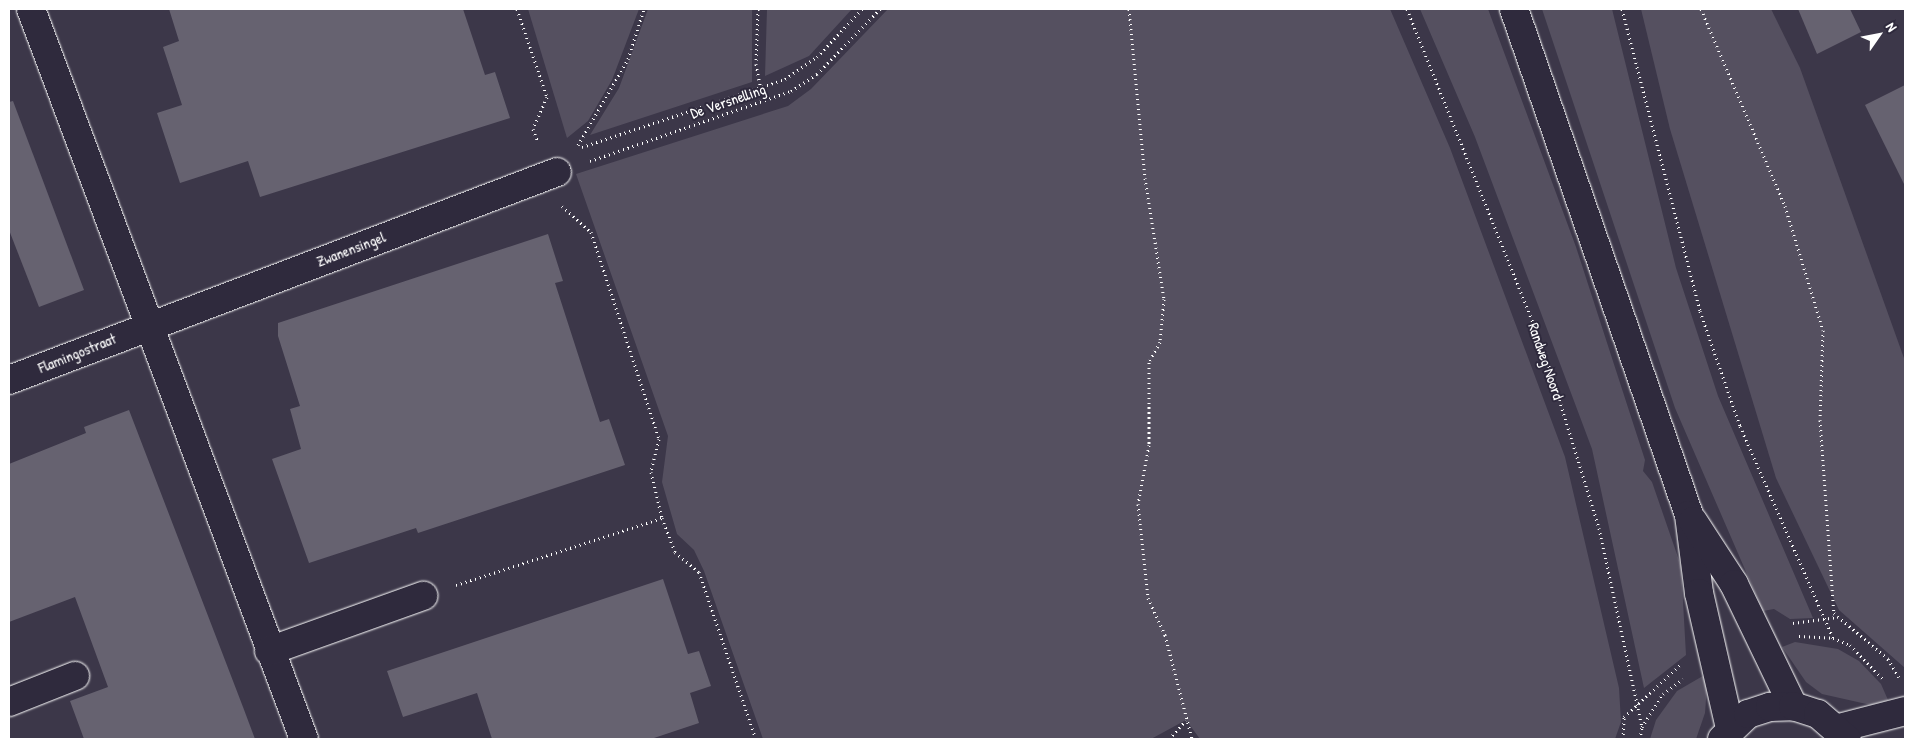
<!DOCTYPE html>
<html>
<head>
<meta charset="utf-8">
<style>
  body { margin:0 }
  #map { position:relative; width:1914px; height:748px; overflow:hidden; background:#3c3749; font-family:"Patrick Hand",sans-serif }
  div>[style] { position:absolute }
  .green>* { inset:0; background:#555060 }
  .building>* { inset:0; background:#666270 }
  .path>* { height:3px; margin-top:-1.5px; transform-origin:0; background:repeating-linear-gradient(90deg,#fff 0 1px,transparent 0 5px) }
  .roads { filter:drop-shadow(0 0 1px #fff) drop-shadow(0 0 1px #fff) }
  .minor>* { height:28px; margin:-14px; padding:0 14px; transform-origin:14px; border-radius:14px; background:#2f2a3d }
  .secondary>* { height:28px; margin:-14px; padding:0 14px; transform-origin:14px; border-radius:14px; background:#2f2a3d }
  span { translate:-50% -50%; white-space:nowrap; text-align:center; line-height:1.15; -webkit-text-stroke:4px #2f2a3d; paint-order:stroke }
  .street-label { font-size:15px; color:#fff }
  .frame { position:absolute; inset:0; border:10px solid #fff; pointer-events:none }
  .north { position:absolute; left:1854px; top:10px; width:50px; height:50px; -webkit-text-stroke:4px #2f2a3d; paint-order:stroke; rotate:57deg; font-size:14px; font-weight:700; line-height:20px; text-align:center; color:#fff }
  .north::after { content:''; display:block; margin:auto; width:18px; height:22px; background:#fff; clip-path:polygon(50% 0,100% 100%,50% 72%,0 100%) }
</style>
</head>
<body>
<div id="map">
  <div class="green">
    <div style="clip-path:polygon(528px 9px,639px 9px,612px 80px,588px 121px,567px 138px)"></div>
    <div style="clip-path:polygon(648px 9px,752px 9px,752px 82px,590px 135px,619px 88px)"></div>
    <div style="clip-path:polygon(767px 9px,852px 9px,809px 56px,765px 76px)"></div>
    <div style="clip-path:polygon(888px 9px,1390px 9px,1450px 148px,1565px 457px,1619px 688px,1621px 722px,1615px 739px,1200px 739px,1186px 720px,1151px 739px,763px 739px,704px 571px,694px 550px,677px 534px,662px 482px,668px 436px,576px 174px,788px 106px,811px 89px)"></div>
    <div style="clip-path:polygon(1420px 9px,1488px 9px,1576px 247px,1645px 460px,1643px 471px,1652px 482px,1681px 566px,1686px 655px,1644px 688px,1592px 449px,1475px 137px)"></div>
    <div style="clip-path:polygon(1542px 9px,1612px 9px,1676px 268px,1718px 396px,1813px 618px,1790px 619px,1774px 609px,1763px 611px,1675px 408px)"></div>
    <div style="clip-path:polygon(1641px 9px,1771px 9px,1800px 68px,1905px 361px,1905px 668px,1839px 610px,1776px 478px,1670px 129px)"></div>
    <div style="clip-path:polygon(1795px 642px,1838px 649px,1859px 661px,1881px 684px,1888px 700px,1871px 705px,1822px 694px,1806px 682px,1782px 647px)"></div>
    <div style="clip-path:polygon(1708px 673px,1705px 713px,1696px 739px,1650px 739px,1656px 720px,1677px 691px)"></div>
  </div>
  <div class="building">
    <div style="clip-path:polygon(169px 9px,463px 9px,485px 75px,495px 72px,510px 118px,260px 197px,248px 161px,180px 183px,157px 113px,182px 105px,163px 47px,179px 41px)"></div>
    <div style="clip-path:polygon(1798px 9px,1850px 9px,1861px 32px,1817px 54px)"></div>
    <div style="clip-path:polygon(1905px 85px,1905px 186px,1865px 105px)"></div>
    <div style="clip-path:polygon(13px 101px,84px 290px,39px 307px,9px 230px,9px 102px)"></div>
    <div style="clip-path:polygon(548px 234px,563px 281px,555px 283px,585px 376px,600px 422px,609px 419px,625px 465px,418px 533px,416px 528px,309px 563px,272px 459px,301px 449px,290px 409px,300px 406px,278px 336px,278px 323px)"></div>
    <div style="clip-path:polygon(129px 410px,243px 707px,255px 739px,84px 739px,70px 701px,108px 687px,75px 597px,9px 622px,9px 464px,86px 433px,84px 427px)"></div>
    <div style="clip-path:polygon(663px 579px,688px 654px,699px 651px,711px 686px,690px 693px,699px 723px,651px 739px,492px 739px,477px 693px,403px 717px,387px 671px)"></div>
  </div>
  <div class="path">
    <div style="left:517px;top:9px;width:93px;rotate:71.2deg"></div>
    <div style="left:547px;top:97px;width:35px;rotate:114deg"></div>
    <div style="left:533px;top:129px;width:14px;rotate:69deg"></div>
    <div style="left:758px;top:9px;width:55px;rotate:92.1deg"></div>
    <div style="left:756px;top:64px;width:37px;rotate:79deg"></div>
    <div style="left:1129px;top:9px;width:170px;rotate:84.6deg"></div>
    <div style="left:1145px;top:178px;width:122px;rotate:81.1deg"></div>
    <div style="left:1164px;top:299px;width:43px;rotate:95.3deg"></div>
    <div style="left:1160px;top:342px;width:23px;rotate:119deg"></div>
    <div style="left:1149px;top:362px;width:83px;rotate:90deg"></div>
    <div style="left:1149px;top:445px;width:60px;rotate:100.6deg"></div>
    <div style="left:1138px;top:504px;width:95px;rotate:83.9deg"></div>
    <div style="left:1148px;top:598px;width:41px;rotate:65.3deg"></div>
    <div style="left:1165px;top:635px;width:107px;rotate:75.4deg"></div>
    <div style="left:1407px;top:9px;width:364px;rotate:68.1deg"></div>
    <div style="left:1543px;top:347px;width:189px;rotate:72.8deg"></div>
    <div style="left:1599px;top:528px;width:204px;rotate:77.8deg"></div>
    <div style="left:1622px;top:9px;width:312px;rotate:75.5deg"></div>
    <div style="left:1700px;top:311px;width:122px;rotate:70.8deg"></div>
    <div style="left:1740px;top:426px;width:232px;rotate:66.3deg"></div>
    <div style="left:1701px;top:9px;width:214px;rotate:66.9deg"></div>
    <div style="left:1785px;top:206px;width:130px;rotate:73deg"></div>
    <div style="left:1823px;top:330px;width:90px;rotate:91.9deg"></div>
    <div style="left:1820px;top:420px;width:194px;rotate:85.9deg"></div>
    <div style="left:1834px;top:613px;width:71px;rotate:40.4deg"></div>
    <div style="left:1888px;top:659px;width:21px;rotate:59deg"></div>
    <div style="left:578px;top:145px;width:99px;rotate:-59.8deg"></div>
    <div style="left:628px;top:59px;width:52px;rotate:-72.3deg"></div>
    <div style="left:582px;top:147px;width:214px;rotate:-18.5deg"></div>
    <div style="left:785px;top:79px;width:39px;rotate:-35deg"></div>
    <div style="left:817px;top:57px;width:66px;rotate:-46.8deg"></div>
    <div style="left:590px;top:161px;width:213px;rotate:-19.2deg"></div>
    <div style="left:791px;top:91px;width:31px;rotate:-33deg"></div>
    <div style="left:817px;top:74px;width:91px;rotate:-45.9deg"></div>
    <div style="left:562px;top:206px;width:39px;rotate:42deg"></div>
    <div style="left:591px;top:232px;width:218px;rotate:71.8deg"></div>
    <div style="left:659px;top:439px;width:34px;rotate:104deg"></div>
    <div style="left:651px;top:472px;width:47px;rotate:76.6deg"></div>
    <div style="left:662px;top:518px;width:36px;rotate:69deg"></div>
    <div style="left:675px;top:552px;width:31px;rotate:40deg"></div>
    <div style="left:699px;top:572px;width:176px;rotate:71.2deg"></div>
    <div style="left:456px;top:585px;width:217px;rotate:-18deg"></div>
    <div style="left:1793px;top:623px;width:45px;rotate:-7.6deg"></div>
    <div style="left:1799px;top:636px;width:34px;rotate:3deg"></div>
    <div style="left:1833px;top:638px;width:18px;rotate:22deg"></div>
    <div style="left:1850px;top:645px;width:47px;rotate:45.9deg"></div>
    <div style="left:1169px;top:739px;width:25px;rotate:-48deg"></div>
    <div style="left:1623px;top:739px;width:22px;rotate:-87deg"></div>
    <div style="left:1624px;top:717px;width:76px;rotate:-42.9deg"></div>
    <div style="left:1640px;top:739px;width:12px;rotate:-81deg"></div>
    <div style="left:1642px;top:727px;width:39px;rotate:-58deg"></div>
    <div style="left:1663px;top:694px;width:25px;rotate:-37deg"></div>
  </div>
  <div class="roads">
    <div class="minor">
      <div style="left:31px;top:9px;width:779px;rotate:69.5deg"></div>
      <div style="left:9px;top:380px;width:586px;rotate:-20.78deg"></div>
      <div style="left:269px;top:651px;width:164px;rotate:-19.7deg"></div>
      <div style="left:9px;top:702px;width:71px;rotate:-21.5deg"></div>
      <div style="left:1839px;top:728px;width:68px;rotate:-14.4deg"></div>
    </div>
    <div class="secondary">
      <div style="left:1514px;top:9px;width:535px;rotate:70.92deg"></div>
      <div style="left:1689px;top:515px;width:79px;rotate:82.7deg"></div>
      <div style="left:1699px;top:593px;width:139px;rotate:77.1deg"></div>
      <div style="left:1693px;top:521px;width:75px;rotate:56.9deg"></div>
      <div style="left:1734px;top:584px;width:136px;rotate:64.2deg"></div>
      <div style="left:1722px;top:739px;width:36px;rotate:-44deg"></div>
      <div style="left:1748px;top:714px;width:23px;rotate:-18deg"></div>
      <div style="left:1770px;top:707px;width:23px;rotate:-2deg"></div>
      <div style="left:1793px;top:706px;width:26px;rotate:18deg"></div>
      <div style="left:1818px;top:714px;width:38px;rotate:41deg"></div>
    </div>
  </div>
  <div class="street-label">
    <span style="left:728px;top:101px;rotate:-19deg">De Versnelling</span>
    <span style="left:351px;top:249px;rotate:-21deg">Zwanensingel</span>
    <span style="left:77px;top:353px;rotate:-22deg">Flamingostraat</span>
    <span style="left:1546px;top:361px;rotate:71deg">Randweg Noord</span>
  </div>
  <div class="frame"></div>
  <div class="north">N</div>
</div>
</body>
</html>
